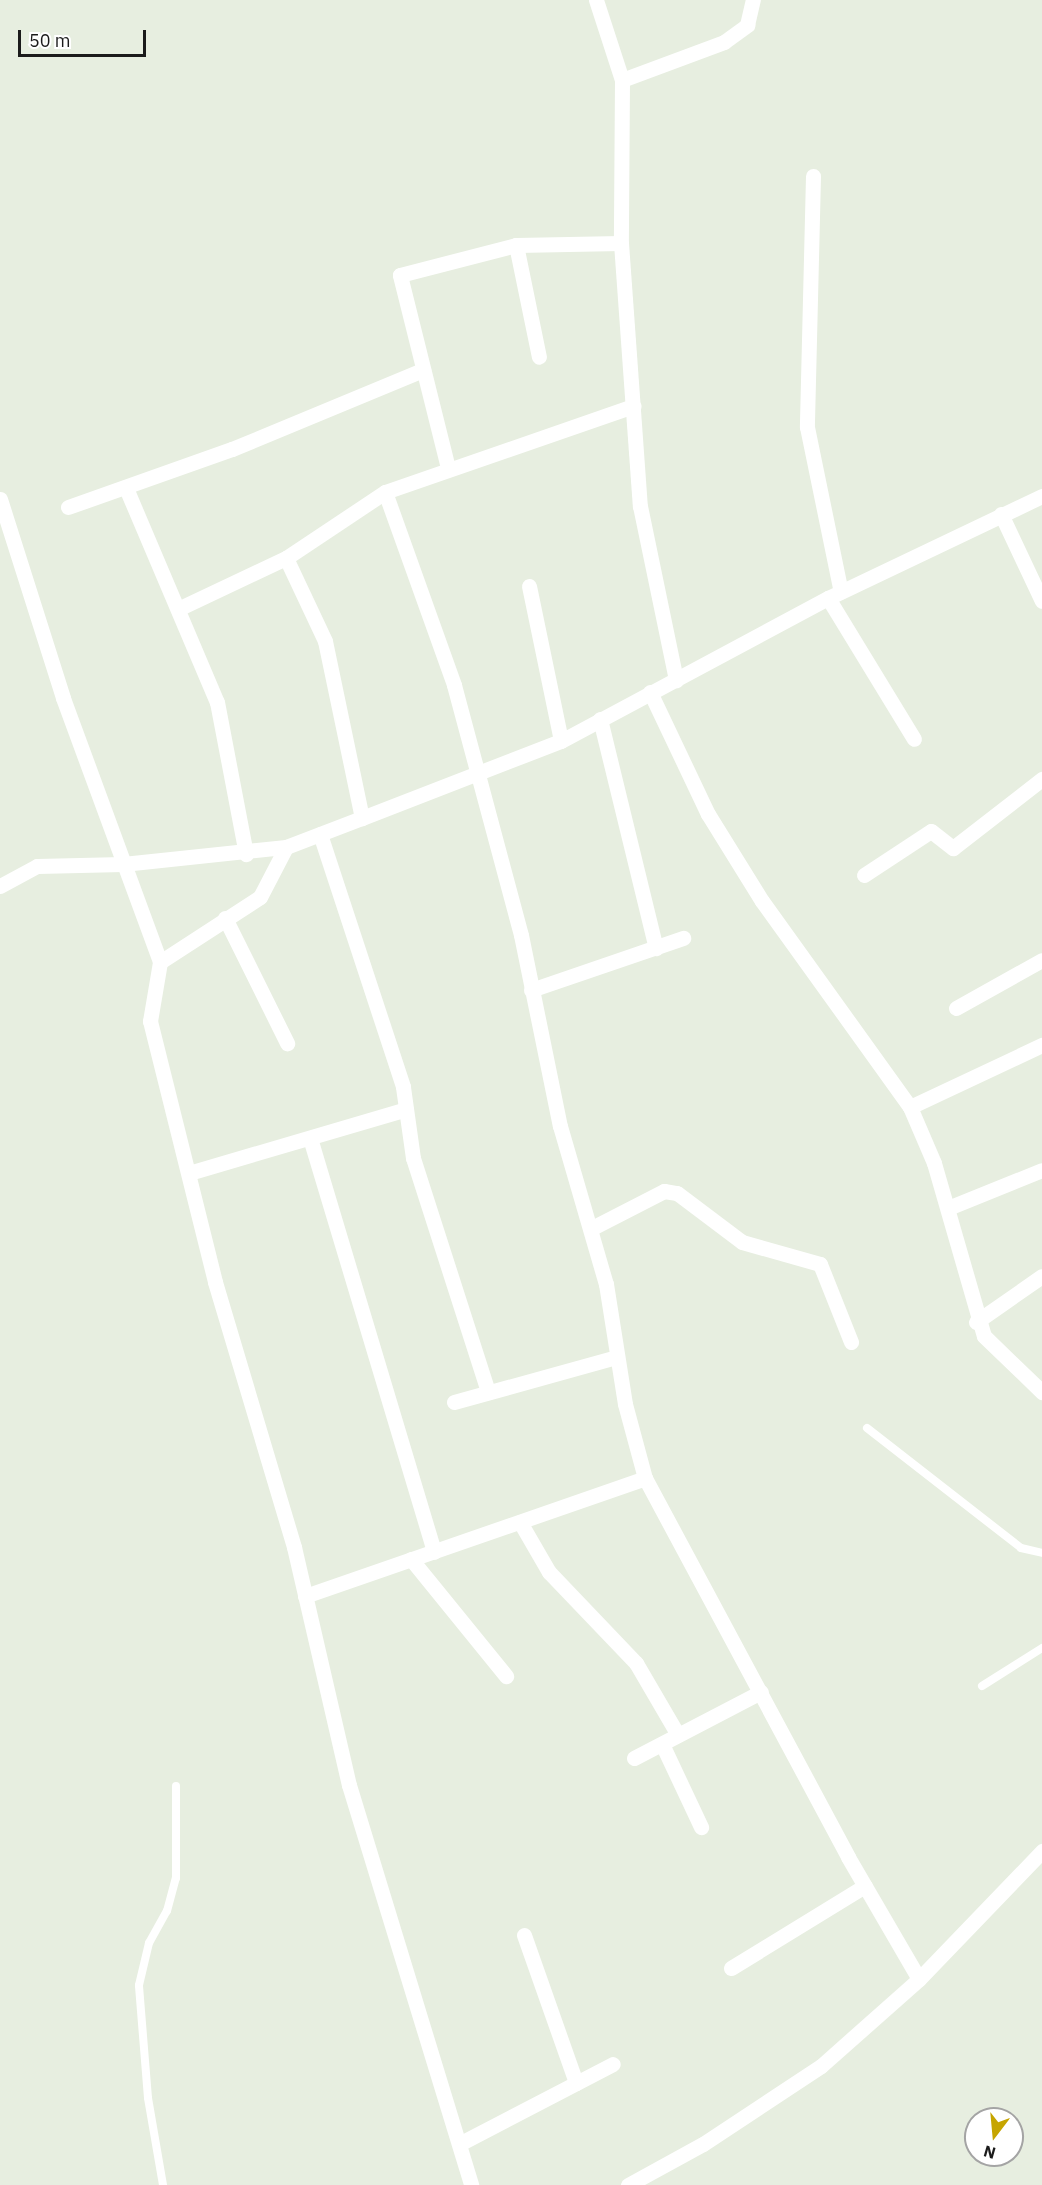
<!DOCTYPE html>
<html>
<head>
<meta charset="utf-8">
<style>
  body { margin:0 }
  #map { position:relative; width:1042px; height:2185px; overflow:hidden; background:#e7eee0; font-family:"IBM Plex Sans",sans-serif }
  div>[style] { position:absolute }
  .lane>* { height:8px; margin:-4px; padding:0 4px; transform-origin:4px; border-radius:4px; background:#fff }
  .street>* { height:15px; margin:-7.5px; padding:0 7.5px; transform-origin:7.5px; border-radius:7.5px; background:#fff }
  span { translate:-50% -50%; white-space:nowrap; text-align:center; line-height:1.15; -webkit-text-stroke:4.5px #fff; paint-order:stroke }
  .north { position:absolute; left:964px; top:2107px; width:60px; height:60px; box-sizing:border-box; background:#fff; border:2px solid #a4a4a4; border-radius:50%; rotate:196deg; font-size:16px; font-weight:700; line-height:24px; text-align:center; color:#1b1b1b }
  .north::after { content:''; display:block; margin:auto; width:21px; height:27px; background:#c6a500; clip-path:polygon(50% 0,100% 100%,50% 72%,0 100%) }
  .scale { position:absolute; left:18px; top:30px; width:128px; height:27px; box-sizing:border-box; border:3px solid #1b1b1b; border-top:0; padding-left:8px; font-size:18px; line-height:21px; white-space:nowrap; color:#1b1b1b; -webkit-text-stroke:4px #fff; paint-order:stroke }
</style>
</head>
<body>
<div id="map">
  <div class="lane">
    <div style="left:867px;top:1428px;width:195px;rotate:37.9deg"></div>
    <div style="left:1021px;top:1548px;width:22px;rotate:13deg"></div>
    <div style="left:982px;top:1686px;width:71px;rotate:-32.3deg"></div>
    <div style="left:163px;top:2185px;width:88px;rotate:-99.8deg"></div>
    <div style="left:148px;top:2098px;width:113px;rotate:-94.6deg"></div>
    <div style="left:139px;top:1985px;width:43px;rotate:-76.6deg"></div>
    <div style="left:149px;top:1943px;width:37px;rotate:-61deg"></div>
    <div style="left:167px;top:1911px;width:34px;rotate:-75deg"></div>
    <div style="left:176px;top:1878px;width:92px;rotate:-90deg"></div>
  </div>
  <div class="street">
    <div style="left:596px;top:0;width:84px;rotate:72deg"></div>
    <div style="left:622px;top:80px;width:163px;rotate:90.4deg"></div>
    <div style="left:621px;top:243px;width:264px;rotate:85.9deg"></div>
    <div style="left:640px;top:506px;width:178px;rotate:78.3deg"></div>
    <div style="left:622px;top:80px;width:109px;rotate:-20.4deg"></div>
    <div style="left:724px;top:42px;width:29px;rotate:-36deg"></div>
    <div style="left:747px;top:25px;width:26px;rotate:-77deg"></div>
    <div style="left:813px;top:176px;width:251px;rotate:91.4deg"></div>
    <div style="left:807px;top:427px;width:168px;rotate:78.4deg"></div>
    <div style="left:516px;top:245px;width:114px;rotate:78.4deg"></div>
    <div style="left:448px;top:468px;width:199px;rotate:-104deg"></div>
    <div style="left:400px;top:275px;width:120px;rotate:-14.5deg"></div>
    <div style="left:516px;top:245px;width:105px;rotate:-1.1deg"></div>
    <div style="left:126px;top:488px;width:233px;rotate:67deg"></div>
    <div style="left:217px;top:702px;width:155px;rotate:79.2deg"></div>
    <div style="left:385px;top:492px;width:205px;rotate:70.3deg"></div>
    <div style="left:454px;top:685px;width:259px;rotate:75deg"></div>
    <div style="left:521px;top:935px;width:195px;rotate:78.5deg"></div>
    <div style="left:560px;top:1126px;width:165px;rotate:73.8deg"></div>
    <div style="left:606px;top:1284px;width:121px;rotate:81deg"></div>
    <div style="left:625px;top:1404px;width:77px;rotate:74.9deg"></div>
    <div style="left:645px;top:1478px;width:430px;rotate:61.8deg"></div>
    <div style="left:848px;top:1857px;width:141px;rotate:59.8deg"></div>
    <div style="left:0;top:499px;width:209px;rotate:72.4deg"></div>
    <div style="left:63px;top:698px;width:281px;rotate:69.8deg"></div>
    <div style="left:160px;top:962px;width:60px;rotate:99.6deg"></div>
    <div style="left:150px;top:1021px;width:269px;rotate:76deg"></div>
    <div style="left:215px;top:1282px;width:277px;rotate:73.4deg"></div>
    <div style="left:294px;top:1547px;width:244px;rotate:77deg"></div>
    <div style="left:349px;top:1785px;width:418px;rotate:73deg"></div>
    <div style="left:68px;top:507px;width:174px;rotate:-19.5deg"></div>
    <div style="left:232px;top:449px;width:207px;rotate:-22.5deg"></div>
    <div style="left:1001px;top:514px;width:96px;rotate:64.8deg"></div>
    <div style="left:286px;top:558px;width:92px;rotate:64.8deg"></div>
    <div style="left:325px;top:641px;width:181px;rotate:78.2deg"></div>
    <div style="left:529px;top:586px;width:158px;rotate:78.3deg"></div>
    <div style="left:828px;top:598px;width:165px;rotate:58.6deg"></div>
    <div style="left:180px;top:608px;width:117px;rotate:-25.3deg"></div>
    <div style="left:286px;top:558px;width:119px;rotate:-33.7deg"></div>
    <div style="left:385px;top:492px;width:263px;rotate:-19.1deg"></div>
    <div style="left:650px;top:692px;width:135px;rotate:64.6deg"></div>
    <div style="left:708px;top:814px;width:102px;rotate:58.2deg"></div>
    <div style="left:762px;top:901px;width:254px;rotate:54.3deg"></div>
    <div style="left:910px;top:1107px;width:61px;rotate:66.8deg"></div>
    <div style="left:934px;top:1163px;width:180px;rotate:73.9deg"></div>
    <div style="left:984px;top:1336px;width:81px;rotate:44deg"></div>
    <div style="left:600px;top:719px;width:236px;rotate:76.3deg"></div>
    <div style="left:320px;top:834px;width:266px;rotate:71.8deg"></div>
    <div style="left:403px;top:1087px;width:72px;rotate:82deg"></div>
    <div style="left:413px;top:1158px;width:246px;rotate:72.2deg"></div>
    <div style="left:864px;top:875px;width:80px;rotate:-33.3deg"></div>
    <div style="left:931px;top:831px;width:28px;rotate:38deg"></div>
    <div style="left:953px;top:848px;width:113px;rotate:-37.8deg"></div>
    <div style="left:0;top:886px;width:42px;rotate:-28.4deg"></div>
    <div style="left:37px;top:866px;width:86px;rotate:-1.3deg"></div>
    <div style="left:123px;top:864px;width:164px;rotate:-6deg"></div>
    <div style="left:286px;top:847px;width:81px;rotate:-20.9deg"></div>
    <div style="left:362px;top:818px;width:213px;rotate:-21.2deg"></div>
    <div style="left:561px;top:741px;width:303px;rotate:-28.2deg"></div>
    <div style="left:828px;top:598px;width:237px;rotate:-25.5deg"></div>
    <div style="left:225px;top:918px;width:140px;rotate:63.6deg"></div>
    <div style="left:160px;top:962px;width:119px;rotate:-33deg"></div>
    <div style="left:260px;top:897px;width:56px;rotate:-62.5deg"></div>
    <div style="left:531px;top:990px;width:161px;rotate:-18.9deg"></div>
    <div style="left:956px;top:1008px;width:98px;rotate:-29.2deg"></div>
    <div style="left:910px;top:1107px;width:146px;rotate:-25.2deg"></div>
    <div style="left:310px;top:1138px;width:432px;rotate:73.3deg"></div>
    <div style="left:189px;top:1173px;width:226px;rotate:-16.4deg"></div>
    <div style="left:948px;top:1208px;width:101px;rotate:-22deg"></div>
    <div style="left:592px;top:1228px;width:81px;rotate:-27.2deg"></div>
    <div style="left:664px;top:1191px;width:13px;rotate:9deg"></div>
    <div style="left:677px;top:1193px;width:81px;rotate:37deg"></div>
    <div style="left:742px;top:1242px;width:81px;rotate:15.8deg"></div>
    <div style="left:820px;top:1264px;width:84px;rotate:68.3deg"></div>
    <div style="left:976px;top:1322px;width:80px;rotate:-34.9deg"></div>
    <div style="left:454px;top:1402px;width:168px;rotate:-15.5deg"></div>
    <div style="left:520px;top:1522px;width:58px;rotate:59.9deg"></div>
    <div style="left:549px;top:1572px;width:126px;rotate:46.3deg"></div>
    <div style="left:636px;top:1663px;width:83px;rotate:59.7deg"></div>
    <div style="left:411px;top:1559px;width:151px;rotate:50.9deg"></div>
    <div style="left:305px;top:1596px;width:360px;rotate:-19.1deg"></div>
    <div style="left:662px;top:1744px;width:92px;rotate:64.8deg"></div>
    <div style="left:634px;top:1758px;width:143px;rotate:-27.5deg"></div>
    <div style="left:524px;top:1935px;width:157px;rotate:70.6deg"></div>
    <div style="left:731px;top:1968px;width:157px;rotate:-31.5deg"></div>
    <div style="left:461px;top:2143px;width:171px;rotate:-27.5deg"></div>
    <div style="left:628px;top:2185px;width:85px;rotate:-28.7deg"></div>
    <div style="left:703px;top:2144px;width:141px;rotate:-33.5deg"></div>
    <div style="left:821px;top:2066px;width:131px;rotate:-41.6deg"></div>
    <div style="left:919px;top:1979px;width:178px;rotate:-46.1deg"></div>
  </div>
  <div class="north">N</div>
  <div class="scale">50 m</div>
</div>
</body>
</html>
